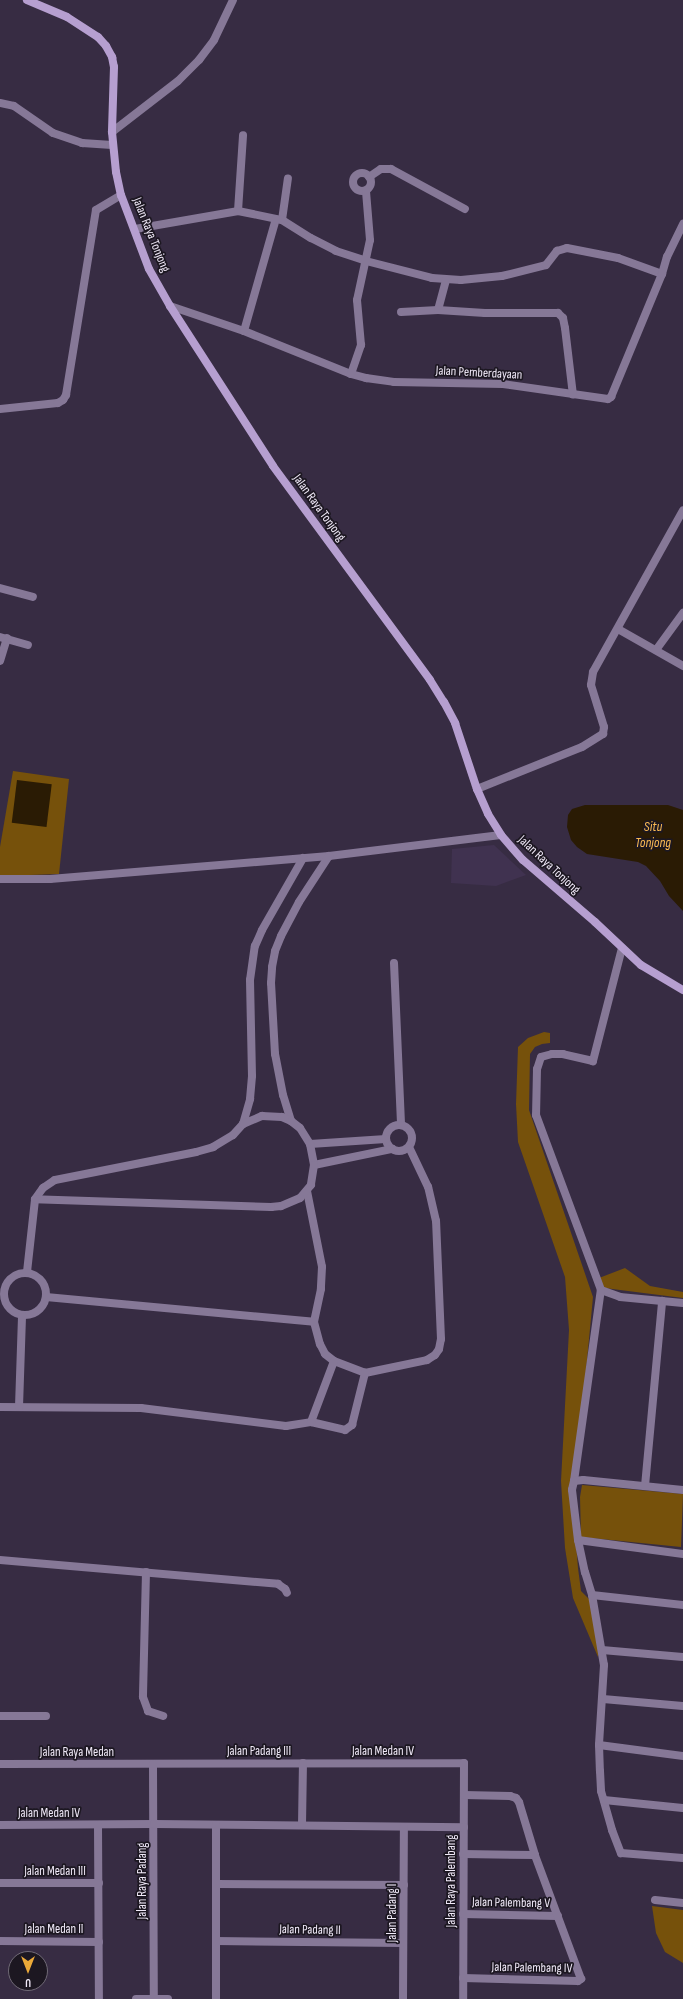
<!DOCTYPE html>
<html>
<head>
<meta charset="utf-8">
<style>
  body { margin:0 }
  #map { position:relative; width:683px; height:1999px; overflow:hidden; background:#372c43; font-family:"Sofia Sans Condensed",sans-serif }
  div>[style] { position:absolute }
  .built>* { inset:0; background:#403250 }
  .green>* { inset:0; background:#76510b }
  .water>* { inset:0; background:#2a1b04; transform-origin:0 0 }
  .minor>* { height:8px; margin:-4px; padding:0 4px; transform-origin:4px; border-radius:4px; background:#867897 }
  .minor>.ring { margin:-4px; padding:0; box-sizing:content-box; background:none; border:8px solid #867897; border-radius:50% }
  .secondary>* { height:8px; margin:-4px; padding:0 4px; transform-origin:4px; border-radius:4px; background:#b69fd0 }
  span { translate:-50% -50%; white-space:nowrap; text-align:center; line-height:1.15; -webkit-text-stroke:3.5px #1c1721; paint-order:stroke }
  .street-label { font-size:13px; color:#f1eaf9 }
  .water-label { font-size:14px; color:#fbbb53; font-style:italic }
  .north { position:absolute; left:8px; top:1951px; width:40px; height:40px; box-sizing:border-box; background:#1c1721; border:1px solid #716b77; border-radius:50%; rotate:180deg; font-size:11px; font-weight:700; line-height:16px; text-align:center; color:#f1eaf9 }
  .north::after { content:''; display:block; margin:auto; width:14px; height:18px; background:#eba939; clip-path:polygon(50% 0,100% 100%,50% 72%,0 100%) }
</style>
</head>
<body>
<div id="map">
  <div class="built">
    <div style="clip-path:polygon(494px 845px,526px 875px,496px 886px,451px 883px,452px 849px)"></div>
  </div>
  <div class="green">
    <div style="clip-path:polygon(13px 771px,69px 779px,59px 874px,0 876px,0 847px)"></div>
    <div style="clip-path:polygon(544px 1032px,550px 1033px,550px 1043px,542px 1044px,535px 1047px,530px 1054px,529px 1110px,593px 1297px,582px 1413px,571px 1481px,578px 1568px,581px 1591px,591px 1601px,599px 1652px,598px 1657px,573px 1598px,565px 1548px,561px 1481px,569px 1330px,565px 1277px,518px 1142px,516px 1104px,518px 1047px,528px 1038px)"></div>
    <div style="clip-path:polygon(625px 1268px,650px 1286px,683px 1292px,683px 1298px,620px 1290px,605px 1288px,601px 1284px,599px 1278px)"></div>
    <div style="clip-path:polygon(582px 1485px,683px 1494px,681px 1547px,581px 1537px,580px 1497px)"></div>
    <div style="clip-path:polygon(652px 1906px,683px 1910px,683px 1963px,665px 1952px,656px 1933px)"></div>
  </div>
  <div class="water">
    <div style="left:17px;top:780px;width:35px;height:43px;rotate:7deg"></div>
    <div style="clip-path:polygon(585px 805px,668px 805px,683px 810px,683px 911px,669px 896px,660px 881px,646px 866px,638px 862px,587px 854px,577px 847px,571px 840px,567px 827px,568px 815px,572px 809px)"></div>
  </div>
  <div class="minor">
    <div style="left:0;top:103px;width:14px;rotate:12deg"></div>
    <div style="left:14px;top:106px;width:47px;rotate:34.7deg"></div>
    <div style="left:53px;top:133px;width:31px;rotate:19deg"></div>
    <div style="left:82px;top:143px;width:30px;rotate:4deg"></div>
    <div style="left:112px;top:132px;width:83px;rotate:-37.7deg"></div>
    <div style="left:178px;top:81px;width:30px;rotate:-45deg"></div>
    <div style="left:199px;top:60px;width:25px;rotate:-53deg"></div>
    <div style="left:214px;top:40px;width:44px;rotate:-64.6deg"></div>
    <div class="ring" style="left:353px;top:173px;width:10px;height:10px"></div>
    <div style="left:369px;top:177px;width:14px;rotate:-34deg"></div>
    <div style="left:381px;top:169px;width:10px"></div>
    <div style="left:391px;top:169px;width:84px;rotate:28.4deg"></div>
    <div style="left:238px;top:211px;width:76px;rotate:-86.2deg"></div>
    <div style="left:282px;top:220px;width:42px;rotate:-81.9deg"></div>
    <div style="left:135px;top:229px;width:105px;rotate:-9.9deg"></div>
    <div style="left:238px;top:211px;width:45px;rotate:11.6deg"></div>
    <div style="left:282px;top:220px;width:34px;rotate:32deg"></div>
    <div style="left:311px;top:238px;width:28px;rotate:27deg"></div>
    <div style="left:336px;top:251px;width:32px;rotate:18deg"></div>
    <div style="left:366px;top:261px;width:68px;rotate:14.4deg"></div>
    <div style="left:432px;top:278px;width:29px;rotate:4deg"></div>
    <div style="left:461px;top:280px;width:41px;rotate:-5.6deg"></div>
    <div style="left:502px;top:276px;width:45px;rotate:-14deg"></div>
    <div style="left:546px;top:265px;width:18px;rotate:-52deg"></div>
    <div style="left:557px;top:251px;width:10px;rotate:-17deg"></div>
    <div style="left:567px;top:248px;width:52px;rotate:11.1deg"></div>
    <div style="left:618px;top:258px;width:47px;rotate:20deg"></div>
    <div style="left:170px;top:306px;width:78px;rotate:18.7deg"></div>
    <div style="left:244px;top:331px;width:115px;rotate:21.9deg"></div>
    <div style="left:351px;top:374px;width:16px;rotate:15deg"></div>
    <div style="left:366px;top:378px;width:28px;rotate:8deg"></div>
    <div style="left:394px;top:382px;width:109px;rotate:1.1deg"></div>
    <div style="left:503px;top:384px;width:106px;rotate:8.1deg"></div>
    <div style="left:608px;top:399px;width:4px;rotate:-34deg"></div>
    <div style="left:611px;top:397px;width:133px;rotate:-67.5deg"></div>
    <div style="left:662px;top:274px;width:18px;rotate:-74deg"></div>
    <div style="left:667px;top:257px;width:37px;rotate:-64deg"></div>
    <div style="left:438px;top:310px;width:31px;rotate:-75deg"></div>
    <div style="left:401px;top:312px;width:37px;rotate:-3deg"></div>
    <div style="left:438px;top:310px;width:47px;rotate:3.7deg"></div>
    <div style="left:485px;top:313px;width:73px"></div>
    <div style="left:558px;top:313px;width:7px;rotate:45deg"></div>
    <div style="left:563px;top:318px;width:10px;rotate:79deg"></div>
    <div style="left:565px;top:328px;width:67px;rotate:83.2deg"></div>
    <div style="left:244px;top:331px;width:116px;rotate:-74.1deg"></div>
    <div style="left:351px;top:374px;width:31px;rotate:-71deg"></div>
    <div style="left:361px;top:345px;width:45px;rotate:-95.1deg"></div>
    <div style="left:357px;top:300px;width:61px;rotate:-77.8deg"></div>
    <div style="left:370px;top:240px;width:49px;rotate:-94.7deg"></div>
    <div style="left:0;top:409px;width:58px;rotate:-5.9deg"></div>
    <div style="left:58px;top:403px;width:6px;rotate:-31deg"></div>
    <div style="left:63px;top:400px;width:6px;rotate:-59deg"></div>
    <div style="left:66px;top:395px;width:187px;rotate:-80.8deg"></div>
    <div style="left:96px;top:210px;width:29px;rotate:-31deg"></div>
    <div style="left:0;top:588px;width:34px;rotate:15deg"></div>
    <div style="left:618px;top:629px;width:75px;rotate:29.6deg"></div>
    <div style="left:0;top:637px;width:29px;rotate:16deg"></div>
    <div style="left:656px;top:650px;width:46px;rotate:-53.9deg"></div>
    <div style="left:0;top:661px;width:24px;rotate:-73deg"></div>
    <div style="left:477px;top:789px;width:113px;rotate:-21.8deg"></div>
    <div style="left:582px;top:747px;width:25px;rotate:-32deg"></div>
    <div style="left:603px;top:734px;width:7px;rotate:-82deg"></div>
    <div style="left:604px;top:727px;width:44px;rotate:-107.2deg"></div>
    <div style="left:591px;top:685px;width:13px;rotate:-81deg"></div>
    <div style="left:593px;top:672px;width:185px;rotate:-60.9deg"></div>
    <div style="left:0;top:879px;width:50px"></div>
    <div style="left:50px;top:879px;width:280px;rotate:-4.7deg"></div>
    <div style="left:329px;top:856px;width:173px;rotate:-7deg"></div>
    <div style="left:622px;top:948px;width:117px;rotate:104.4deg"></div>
    <div style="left:593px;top:1061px;width:31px;rotate:-167deg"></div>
    <div style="left:563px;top:1054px;width:11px;rotate:180deg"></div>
    <div style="left:552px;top:1054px;width:11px;rotate:165deg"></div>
    <div style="left:541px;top:1057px;width:13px;rotate:108deg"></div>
    <div style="left:537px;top:1069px;width:46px;rotate:91.2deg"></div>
    <div style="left:536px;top:1115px;width:187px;rotate:69.6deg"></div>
    <div style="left:601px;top:1290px;width:20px;rotate:20deg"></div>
    <div style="left:620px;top:1297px;width:63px;rotate:5.4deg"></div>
    <div style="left:394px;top:963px;width:162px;rotate:87.5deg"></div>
    <div style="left:291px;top:1121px;width:27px;rotate:-107deg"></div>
    <div style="left:283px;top:1095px;width:42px;rotate:-101deg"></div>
    <div style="left:275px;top:1054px;width:71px;rotate:-93.2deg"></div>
    <div style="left:271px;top:983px;width:16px;rotate:-86deg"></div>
    <div style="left:272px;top:967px;width:16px;rotate:-79deg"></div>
    <div style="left:275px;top:951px;width:16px;rotate:-68deg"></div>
    <div style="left:281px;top:936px;width:38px;rotate:-62deg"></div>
    <div style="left:299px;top:902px;width:55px;rotate:-56.9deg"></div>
    <div style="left:243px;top:1124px;width:26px;rotate:-74deg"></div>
    <div style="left:250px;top:1099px;width:23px;rotate:-85deg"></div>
    <div style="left:252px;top:1076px;width:96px;rotate:-91.2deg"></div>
    <div style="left:250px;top:980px;width:34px;rotate:-82deg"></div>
    <div style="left:255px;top:946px;width:17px;rotate:-66deg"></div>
    <div style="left:262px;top:930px;width:83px;rotate:-60.3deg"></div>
    <div class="ring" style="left:386px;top:1125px;width:18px;height:18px"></div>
    <div style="left:310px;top:1144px;width:76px;rotate:-3.8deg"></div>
    <div style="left:314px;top:1165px;width:80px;rotate:-11.6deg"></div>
    <div style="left:307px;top:1191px;width:77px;rotate:78.8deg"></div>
    <div style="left:322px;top:1267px;width:22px;rotate:93deg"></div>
    <div style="left:321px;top:1289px;width:34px;rotate:102deg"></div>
    <div style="left:314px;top:1322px;width:23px;rotate:75deg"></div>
    <div style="left:320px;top:1344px;width:11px;rotate:63deg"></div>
    <div style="left:325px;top:1354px;width:11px;rotate:38deg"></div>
    <div style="left:334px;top:1361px;width:33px;rotate:21deg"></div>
    <div style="left:365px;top:1373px;width:63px;rotate:-11.8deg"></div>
    <div style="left:427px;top:1360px;width:9px;rotate:-32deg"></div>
    <div style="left:435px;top:1355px;width:7px;rotate:-56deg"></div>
    <div style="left:439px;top:1349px;width:10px;rotate:-79deg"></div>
    <div style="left:441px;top:1339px;width:118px;rotate:-92.4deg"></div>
    <div style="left:436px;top:1221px;width:35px;rotate:-103deg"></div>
    <div style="left:428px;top:1187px;width:44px;rotate:-115.4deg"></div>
    <div style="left:27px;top:1272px;width:73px;rotate:-83.7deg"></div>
    <div style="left:35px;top:1199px;width:14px;rotate:-54deg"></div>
    <div style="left:43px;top:1188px;width:14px;rotate:-34deg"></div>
    <div style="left:55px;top:1180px;width:144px;rotate:-11.2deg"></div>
    <div style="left:196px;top:1152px;width:18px;rotate:-16deg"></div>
    <div style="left:213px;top:1147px;width:23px;rotate:-31deg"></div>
    <div style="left:233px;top:1135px;width:15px;rotate:-48deg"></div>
    <div style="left:243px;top:1124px;width:21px;rotate:-23deg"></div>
    <div style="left:262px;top:1116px;width:20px;rotate:3deg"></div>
    <div style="left:282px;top:1117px;width:10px;rotate:24deg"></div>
    <div style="left:291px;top:1121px;width:11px;rotate:38deg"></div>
    <div style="left:300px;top:1128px;width:19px;rotate:58deg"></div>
    <div style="left:310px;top:1144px;width:21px;rotate:79deg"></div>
    <div style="left:314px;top:1165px;width:20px;rotate:99deg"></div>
    <div style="left:311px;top:1185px;width:17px;rotate:130deg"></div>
    <div style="left:300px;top:1198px;width:21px;rotate:157deg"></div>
    <div style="left:281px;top:1206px;width:10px;rotate:174deg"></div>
    <div style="left:271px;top:1207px;width:236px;rotate:-178.1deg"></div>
    <div class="ring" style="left:4px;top:1273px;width:34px;height:34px"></div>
    <div style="left:46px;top:1297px;width:269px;rotate:5.3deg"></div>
    <div style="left:0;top:1407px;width:141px;rotate:0.4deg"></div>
    <div style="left:141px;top:1408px;width:146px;rotate:7.1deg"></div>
    <div style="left:286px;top:1426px;width:25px;rotate:-9deg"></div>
    <div style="left:311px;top:1422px;width:35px;rotate:13deg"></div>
    <div style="left:345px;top:1430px;width:9px;rotate:-36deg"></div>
    <div style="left:352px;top:1425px;width:54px;rotate:-76deg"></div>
    <div style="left:19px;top:1407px;width:92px;rotate:-88.1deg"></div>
    <div style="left:311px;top:1422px;width:65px;rotate:-69.3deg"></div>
    <div style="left:574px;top:1481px;width:193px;rotate:-82deg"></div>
    <div style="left:645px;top:1486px;width:186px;rotate:-84.7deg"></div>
    <div style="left:683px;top:1490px;width:100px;rotate:-174.3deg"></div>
    <div style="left:583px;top:1480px;width:9px;rotate:174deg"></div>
    <div style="left:574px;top:1481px;width:9px;rotate:103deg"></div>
    <div style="left:572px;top:1490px;width:50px;rotate:83.2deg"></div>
    <div style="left:578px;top:1540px;width:33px;rotate:78deg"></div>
    <div style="left:585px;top:1572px;width:24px;rotate:73deg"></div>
    <div style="left:592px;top:1595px;width:71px;rotate:80.3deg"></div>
    <div style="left:604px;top:1665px;width:80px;rotate:93.6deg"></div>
    <div style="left:599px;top:1745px;width:26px;rotate:88deg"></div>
    <div style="left:600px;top:1771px;width:20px;rotate:87deg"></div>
    <div style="left:601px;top:1791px;width:41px;rotate:74.2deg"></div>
    <div style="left:612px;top:1830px;width:25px;rotate:69deg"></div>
    <div style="left:621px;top:1853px;width:62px;rotate:4.6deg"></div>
    <div style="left:578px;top:1540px;width:106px;rotate:7.6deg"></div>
    <div style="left:0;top:1560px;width:279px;rotate:4.9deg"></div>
    <div style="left:278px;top:1584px;width:9px;rotate:36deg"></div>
    <div style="left:285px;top:1589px;width:4px;rotate:63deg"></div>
    <div style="left:146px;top:1572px;width:125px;rotate:91.4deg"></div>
    <div style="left:143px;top:1697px;width:15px;rotate:70deg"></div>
    <div style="left:148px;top:1711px;width:16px;rotate:18deg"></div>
    <div style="left:592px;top:1595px;width:92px;rotate:6.3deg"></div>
    <div style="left:602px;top:1650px;width:81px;rotate:4.9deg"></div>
    <div style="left:603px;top:1699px;width:80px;rotate:5deg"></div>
    <div style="left:0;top:1716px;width:46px"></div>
    <div style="left:599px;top:1745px;width:85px;rotate:7.5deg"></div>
    <div style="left:0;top:1764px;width:464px;rotate:-0.1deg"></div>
    <div style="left:464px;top:1763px;width:236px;rotate:90.2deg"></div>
    <div style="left:153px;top:1764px;width:235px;rotate:89.8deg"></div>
    <div style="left:604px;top:1800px;width:79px;rotate:5.8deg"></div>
    <div style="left:0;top:1825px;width:154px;rotate:-0.4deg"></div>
    <div style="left:154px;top:1824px;width:310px;rotate:0.6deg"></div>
    <div style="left:98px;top:1825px;width:174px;rotate:89.7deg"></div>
    <div style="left:302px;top:1825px;width:62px;rotate:-89.1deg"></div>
    <div style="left:463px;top:1854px;width:72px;rotate:0.8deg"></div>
    <div style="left:0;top:1883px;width:99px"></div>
    <div style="left:216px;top:1884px;width:188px;rotate:0.3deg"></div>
    <div style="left:655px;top:1900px;width:28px;rotate:6deg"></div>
    <div style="left:463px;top:1914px;width:95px;rotate:1.2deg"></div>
    <div style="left:0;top:1941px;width:99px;rotate:0.6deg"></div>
    <div style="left:216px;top:1941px;width:187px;rotate:0.6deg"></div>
    <div style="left:463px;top:1978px;width:115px;rotate:1.5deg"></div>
    <div style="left:578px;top:1981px;width:4px;rotate:-34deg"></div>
    <div style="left:581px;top:1979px;width:132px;rotate:-110.4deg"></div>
    <div style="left:535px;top:1855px;width:55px;rotate:-106.8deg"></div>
    <div style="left:519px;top:1802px;width:5px;rotate:-127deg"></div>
    <div style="left:516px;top:1798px;width:6px;rotate:-162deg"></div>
    <div style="left:510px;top:1796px;width:46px;rotate:-178.8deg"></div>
    <div style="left:136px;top:1999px;width:32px"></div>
    <div style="left:216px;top:1999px;width:174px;rotate:-90deg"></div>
    <div style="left:403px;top:1999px;width:172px;rotate:-89.7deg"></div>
  </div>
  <div class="secondary">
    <div style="left:27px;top:0;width:43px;rotate:23deg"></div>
    <div style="left:67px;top:17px;width:37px;rotate:33deg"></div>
    <div style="left:98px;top:37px;width:12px;rotate:48deg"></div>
    <div style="left:106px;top:46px;width:13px;rotate:61deg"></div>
    <div style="left:112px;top:57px;width:10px;rotate:79deg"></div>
    <div style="left:114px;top:67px;width:65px;rotate:91.8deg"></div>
    <div style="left:112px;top:132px;width:40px;rotate:84.3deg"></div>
    <div style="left:116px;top:172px;width:24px;rotate:78deg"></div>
    <div style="left:121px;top:195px;width:79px;rotate:69.3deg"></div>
    <div style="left:149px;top:269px;width:43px;rotate:60.4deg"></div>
    <div style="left:170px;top:306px;width:190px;rotate:57.2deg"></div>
    <div style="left:273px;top:466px;width:265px;rotate:53.7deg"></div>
    <div style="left:430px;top:680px;width:26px;rotate:58deg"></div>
    <div style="left:444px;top:702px;width:24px;rotate:62deg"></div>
    <div style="left:455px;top:723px;width:70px;rotate:71.6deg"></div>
    <div style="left:477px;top:789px;width:27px;rotate:66deg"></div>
    <div style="left:488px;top:814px;width:25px;rotate:58deg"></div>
    <div style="left:501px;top:835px;width:33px;rotate:49deg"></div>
    <div style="left:523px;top:860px;width:95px;rotate:40.7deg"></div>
    <div style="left:595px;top:922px;width:63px;rotate:43.1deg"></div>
    <div style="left:641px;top:965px;width:49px;rotate:30.8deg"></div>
  </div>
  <div class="street-label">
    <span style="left:151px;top:235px;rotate:68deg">Jalan Raya Tonjong</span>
    <span style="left:479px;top:373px;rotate:3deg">Jalan Pemberdayaan</span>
    <span style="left:319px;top:508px;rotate:54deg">Jalan Raya Tonjong</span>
    <span style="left:549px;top:865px;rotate:43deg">Jalan Raya Tonjong</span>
    <span style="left:259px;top:1751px">Jalan Padang III</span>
    <span style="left:383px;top:1751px">Jalan Medan IV</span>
    <span style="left:77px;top:1752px">Jalan Raya Medan</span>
    <span style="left:49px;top:1813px">Jalan Medan IV</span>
    <span style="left:55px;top:1871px">Jalan Medan III</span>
    <span style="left:142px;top:1881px;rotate:-90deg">Jalan Raya Padang</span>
    <span style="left:451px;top:1881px;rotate:-90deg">Jalan Raya Palembang</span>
    <span style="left:511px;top:1903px;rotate:1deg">Jalan Palembang V</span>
    <span style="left:392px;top:1913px;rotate:-90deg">Jalan Padang I</span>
    <span style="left:54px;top:1929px">Jalan Medan II</span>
    <span style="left:310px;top:1930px;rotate:1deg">Jalan Padang II</span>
    <span style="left:532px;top:1968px;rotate:1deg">Jalan Palembang IV</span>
  </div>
  <div class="water-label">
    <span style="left:653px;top:835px">Situ<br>Tonjong</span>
  </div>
  <div class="north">U</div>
</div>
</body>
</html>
